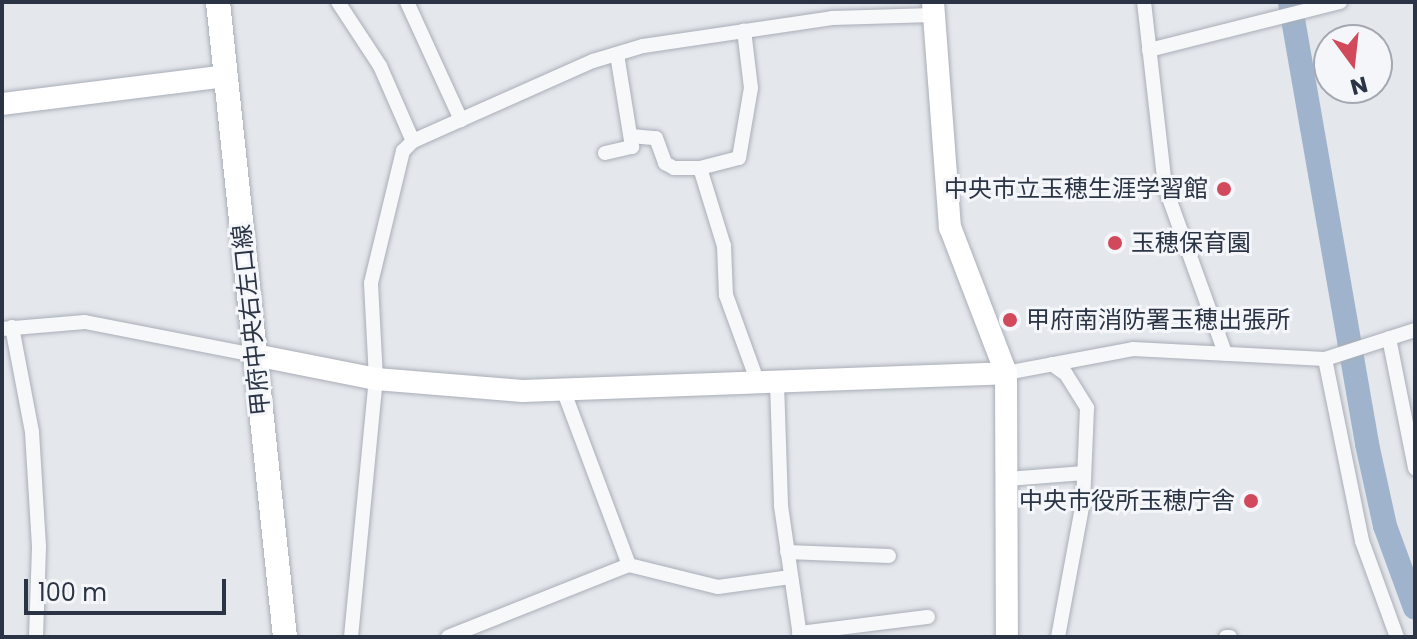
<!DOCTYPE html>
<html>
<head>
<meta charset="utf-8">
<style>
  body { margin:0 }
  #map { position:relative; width:1417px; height:639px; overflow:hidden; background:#e4e7ec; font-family:Poppins,"Noto Sans JP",sans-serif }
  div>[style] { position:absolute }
  .river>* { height:24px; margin:-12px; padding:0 12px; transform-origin:12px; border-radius:12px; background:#9fb4cc }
  .roads { filter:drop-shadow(0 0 2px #a9aeb7) drop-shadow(0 0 2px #a9aeb7) }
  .street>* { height:14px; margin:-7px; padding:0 7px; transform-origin:7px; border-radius:7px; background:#f7f8fa }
  .secondary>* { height:22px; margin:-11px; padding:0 11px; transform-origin:11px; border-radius:11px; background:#fff }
  .primary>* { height:24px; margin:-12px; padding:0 12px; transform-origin:12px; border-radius:12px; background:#fff }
  .dots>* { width:22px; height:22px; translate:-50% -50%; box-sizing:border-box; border:4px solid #f4f6f9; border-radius:50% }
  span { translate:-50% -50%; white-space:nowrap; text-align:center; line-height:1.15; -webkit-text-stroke:6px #f4f6f9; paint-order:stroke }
  .poi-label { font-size:24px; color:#2b3445 }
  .right { translate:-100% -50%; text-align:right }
  .left { translate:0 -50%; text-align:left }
  .street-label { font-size:24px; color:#2b3445 }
  .frame { position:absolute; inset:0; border:4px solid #2b3445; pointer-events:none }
  .north { position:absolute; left:1313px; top:24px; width:80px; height:80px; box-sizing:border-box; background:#f4f6f9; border:2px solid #a4a8b1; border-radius:50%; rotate:165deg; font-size:22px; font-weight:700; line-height:32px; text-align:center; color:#2b3445 }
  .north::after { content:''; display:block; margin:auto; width:28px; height:36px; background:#d1495b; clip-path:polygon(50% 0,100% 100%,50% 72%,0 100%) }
  .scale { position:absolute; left:24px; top:579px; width:202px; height:36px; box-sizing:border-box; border:4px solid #2b3445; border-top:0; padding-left:10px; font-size:24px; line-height:28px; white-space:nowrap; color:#2b3445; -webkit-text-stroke:6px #f4f6f9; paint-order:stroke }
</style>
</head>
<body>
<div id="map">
  <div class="river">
    <div style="left:1290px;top:2px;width:449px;rotate:80.1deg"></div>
    <div style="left:1367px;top:444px;width:84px;rotate:77.6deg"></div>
    <div style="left:1385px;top:526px;width:87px;rotate:69.9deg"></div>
  </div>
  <div class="roads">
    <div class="street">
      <div style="left:338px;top:2px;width:77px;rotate:56.7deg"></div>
      <div style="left:380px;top:66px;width:82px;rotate:66.3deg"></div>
      <div style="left:407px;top:2px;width:130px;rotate:65.4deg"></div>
      <div style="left:1144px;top:2px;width:186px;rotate:83.5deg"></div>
      <div style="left:1165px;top:187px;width:177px;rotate:70.1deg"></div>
      <div style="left:1149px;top:50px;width:197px;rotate:-14.1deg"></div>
      <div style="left:631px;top:136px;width:25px;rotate:5deg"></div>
      <div style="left:656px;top:138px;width:27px;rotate:70deg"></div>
      <div style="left:665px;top:163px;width:10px;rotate:29deg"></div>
      <div style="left:674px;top:168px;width:26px"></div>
      <div style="left:700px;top:168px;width:40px;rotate:-14.4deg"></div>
      <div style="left:739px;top:158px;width:71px;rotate:-80.3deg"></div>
      <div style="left:751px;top:88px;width:58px;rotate:-96.9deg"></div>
      <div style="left:605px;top:153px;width:28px;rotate:-13deg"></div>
      <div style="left:632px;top:147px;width:94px;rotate:-99.2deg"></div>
      <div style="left:700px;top:168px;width:82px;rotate:72.9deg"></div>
      <div style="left:724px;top:246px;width:49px;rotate:87.7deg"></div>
      <div style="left:726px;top:295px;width:94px;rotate:70deg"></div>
      <div style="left:12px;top:327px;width:107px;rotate:79.2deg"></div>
      <div style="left:32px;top:432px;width:115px;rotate:86.5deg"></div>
      <div style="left:39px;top:547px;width:90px;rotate:91.9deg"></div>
      <div style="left:2px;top:329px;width:83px;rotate:-4.8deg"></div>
      <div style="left:85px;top:322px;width:173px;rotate:11deg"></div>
      <div style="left:1389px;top:338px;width:133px;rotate:78.7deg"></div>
      <div style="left:1325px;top:359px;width:186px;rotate:78.5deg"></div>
      <div style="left:1362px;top:541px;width:102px;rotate:70deg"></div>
      <div style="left:1052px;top:364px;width:17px;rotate:36deg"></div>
      <div style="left:1066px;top:374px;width:40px;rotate:58deg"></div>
      <div style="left:1087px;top:408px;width:94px;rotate:92.4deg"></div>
      <div style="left:1083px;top:502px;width:137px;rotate:100.5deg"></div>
      <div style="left:1006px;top:373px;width:129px;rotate:-10.7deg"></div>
      <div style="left:1133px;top:349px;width:192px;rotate:3deg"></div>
      <div style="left:1325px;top:359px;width:95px;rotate:-17.9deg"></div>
      <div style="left:777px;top:383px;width:123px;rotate:88.1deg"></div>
      <div style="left:781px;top:506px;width:132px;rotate:81.7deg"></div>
      <div style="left:564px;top:392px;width:185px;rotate:69.4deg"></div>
      <div style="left:629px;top:565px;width:92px;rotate:13.9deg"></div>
      <div style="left:718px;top:587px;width:73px;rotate:-7.9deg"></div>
      <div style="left:1008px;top:479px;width:76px;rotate:-4.5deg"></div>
      <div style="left:787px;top:552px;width:102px;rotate:2.2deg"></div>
      <div style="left:799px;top:633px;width:130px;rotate:-7.1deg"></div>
      <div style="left:351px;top:637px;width:259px;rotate:-84.5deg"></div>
      <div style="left:376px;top:379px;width:96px;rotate:-93deg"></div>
      <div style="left:371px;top:283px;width:136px;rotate:-76.4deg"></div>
      <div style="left:403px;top:151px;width:14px;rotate:-45deg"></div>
      <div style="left:413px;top:141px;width:197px;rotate:-24deg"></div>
      <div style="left:593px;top:61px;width:52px;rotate:-16.7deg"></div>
      <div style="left:643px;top:46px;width:191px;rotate:-8.4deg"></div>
      <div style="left:832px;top:18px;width:102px;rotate:-1.7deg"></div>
      <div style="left:448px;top:637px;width:195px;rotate:-21.7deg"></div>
      <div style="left:1226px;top:637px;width:4px"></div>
    </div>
    <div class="secondary">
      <div style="left:933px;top:2px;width:226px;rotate:85.7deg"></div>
      <div style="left:950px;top:227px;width:156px;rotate:69deg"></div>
      <div style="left:1006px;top:373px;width:264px;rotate:89.8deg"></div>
      <div style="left:2px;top:104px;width:226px;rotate:-7.1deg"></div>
      <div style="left:255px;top:355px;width:123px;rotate:11.2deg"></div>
      <div style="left:376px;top:379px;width:147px;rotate:4.7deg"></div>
      <div style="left:523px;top:391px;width:483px;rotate:-2.1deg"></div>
    </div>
    <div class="primary">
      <div style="left:218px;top:2px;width:639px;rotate:83.98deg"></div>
    </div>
  </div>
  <div class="dots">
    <div style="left:1224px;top:189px;background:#d1495b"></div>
    <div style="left:1115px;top:243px;background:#d1495b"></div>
    <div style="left:1010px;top:320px;background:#d1495b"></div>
    <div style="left:1251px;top:501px;background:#d1495b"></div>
  </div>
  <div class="poi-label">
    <span class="right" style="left:1208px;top:189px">中央市立玉穂生涯学習館</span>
    <span class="left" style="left:1131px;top:243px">玉穂保育園</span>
    <span class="left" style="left:1026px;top:320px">甲府南消防署玉穂出張所</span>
    <span class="right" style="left:1235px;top:501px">中央市役所玉穂庁舎</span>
  </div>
  <div class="street-label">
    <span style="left:251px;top:320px;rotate:-96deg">甲府中央右左口線</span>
  </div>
  <div class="frame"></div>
  <div class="north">N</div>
  <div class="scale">100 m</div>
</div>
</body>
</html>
